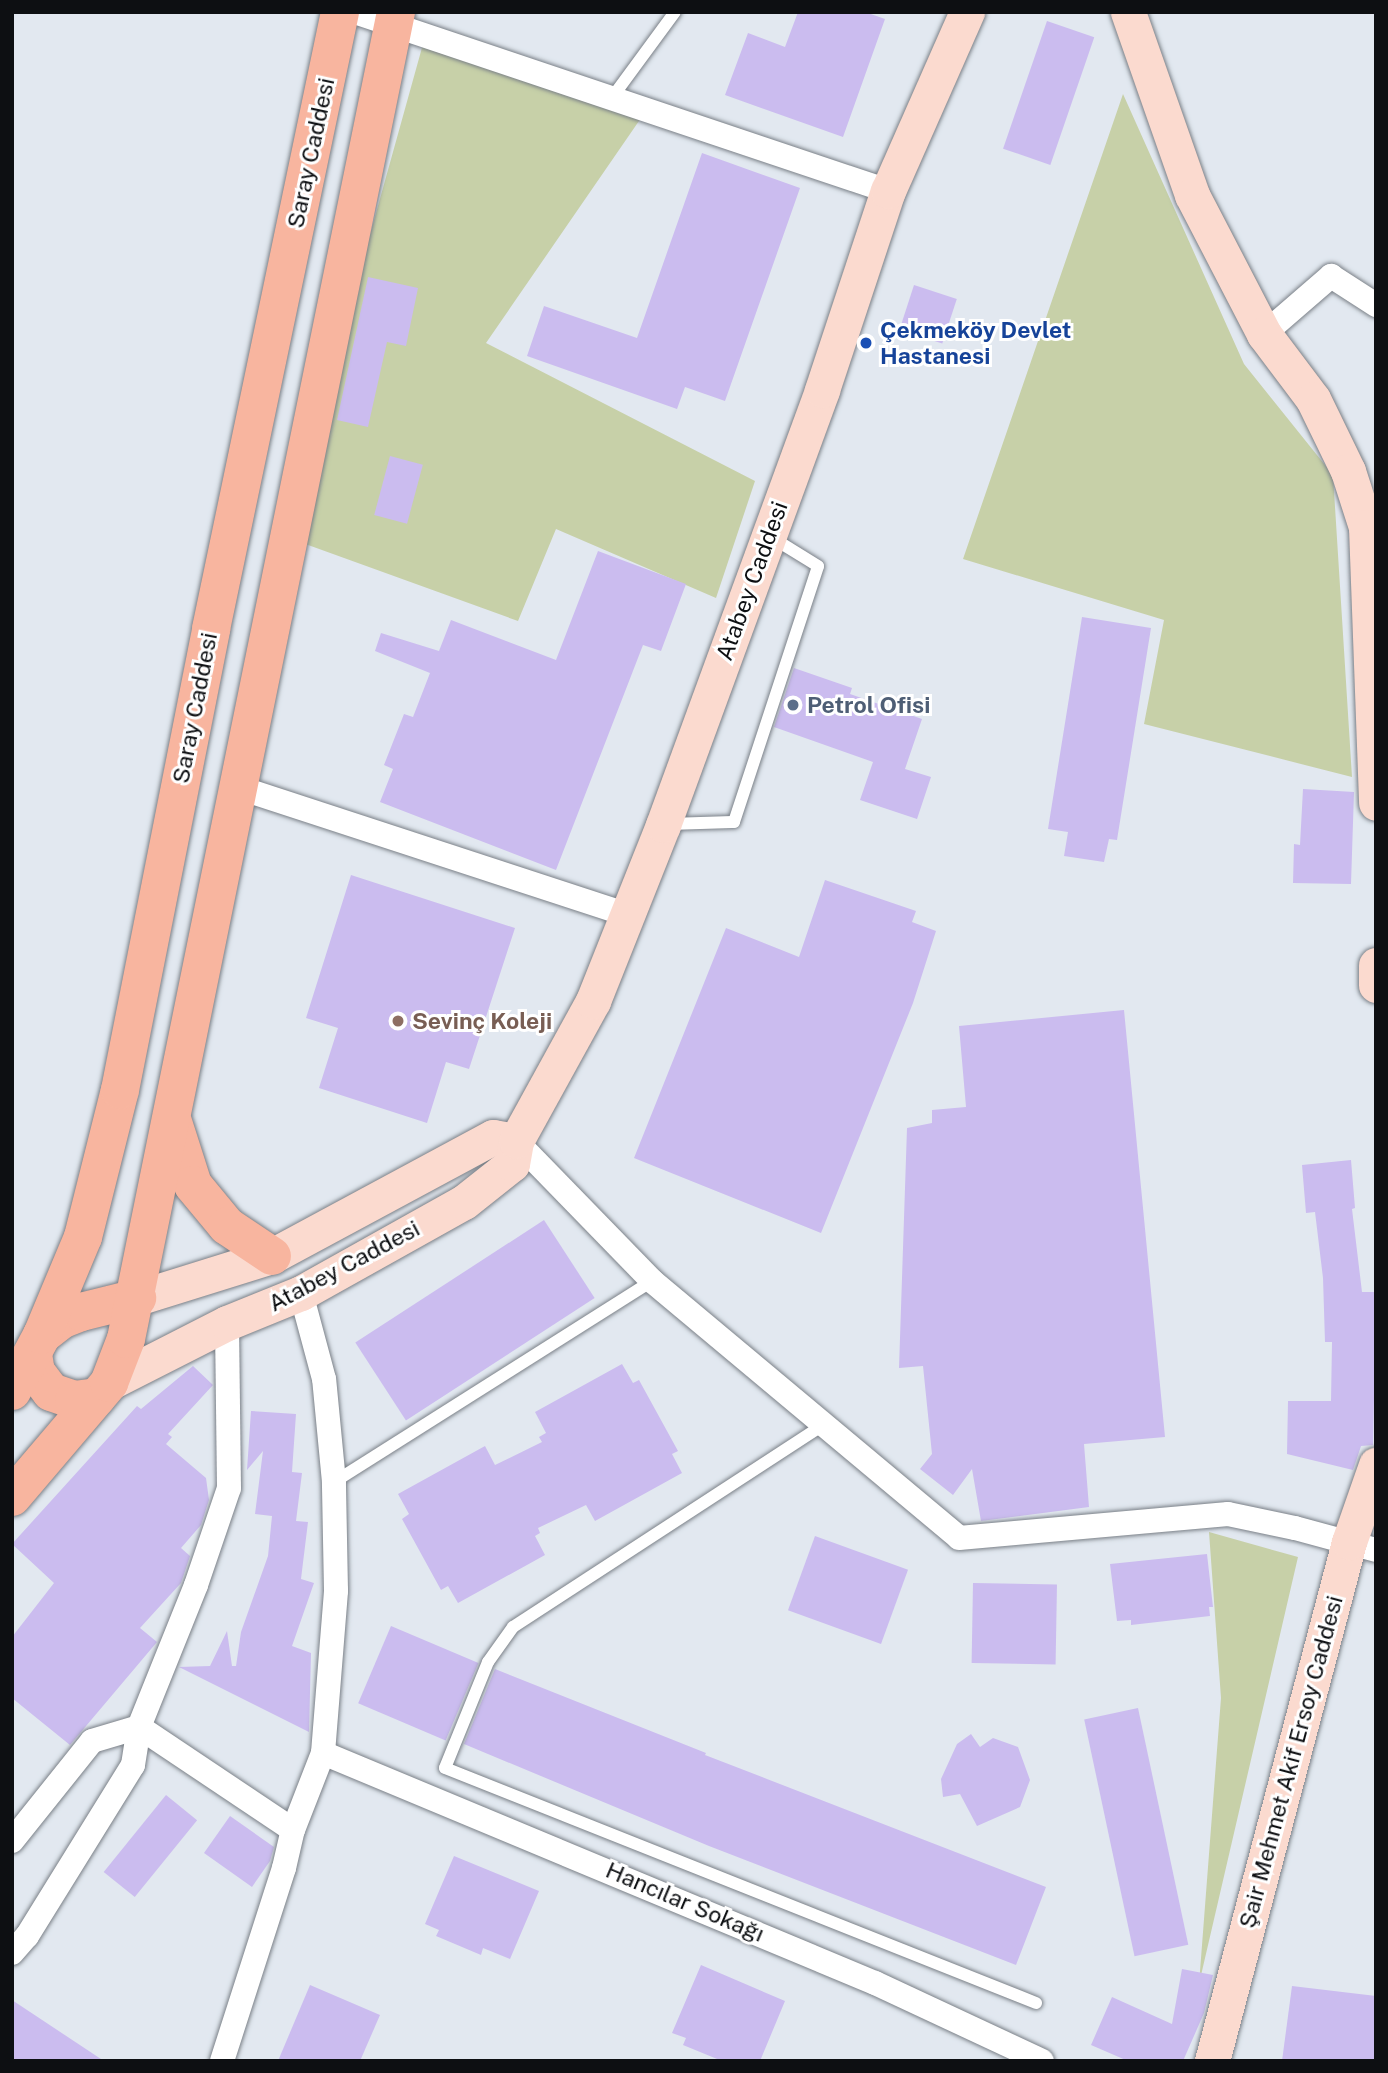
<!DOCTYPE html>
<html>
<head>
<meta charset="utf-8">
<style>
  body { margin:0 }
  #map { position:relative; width:1388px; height:2073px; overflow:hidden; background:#e2e8f0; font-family:"Public Sans",sans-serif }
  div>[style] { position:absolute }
  .green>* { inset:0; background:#c7d0a8 }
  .building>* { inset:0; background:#cbbcef; transform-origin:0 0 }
  .roads { filter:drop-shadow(0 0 2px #7a8087) drop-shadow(0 0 2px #7a8087) }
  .lane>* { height:12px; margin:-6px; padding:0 6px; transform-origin:6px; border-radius:6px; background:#fff }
  .street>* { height:24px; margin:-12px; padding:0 12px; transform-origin:12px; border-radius:12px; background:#fff }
  .secondary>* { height:35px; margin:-17.5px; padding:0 17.5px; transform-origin:17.5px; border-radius:17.5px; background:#fbdacf }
  .primary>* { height:38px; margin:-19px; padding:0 19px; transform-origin:19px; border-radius:19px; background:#f8b59f }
  .dots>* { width:19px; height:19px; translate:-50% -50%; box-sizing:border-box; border:4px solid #fff; border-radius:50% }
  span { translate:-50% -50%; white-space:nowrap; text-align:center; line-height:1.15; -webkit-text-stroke:6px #fff; paint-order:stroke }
  .street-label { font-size:23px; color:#0d0f12 }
  .transit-label { font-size:23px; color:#164399; font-weight:700 }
  .left { translate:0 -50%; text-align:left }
  .service-label { font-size:23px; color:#4e5e75; font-weight:700 }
  .education-label { font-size:23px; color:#785e54; font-weight:700 }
  .frame { position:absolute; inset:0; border:14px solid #0d0f12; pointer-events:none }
</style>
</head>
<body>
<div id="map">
  <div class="green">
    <div style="clip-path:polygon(423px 44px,650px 105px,486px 343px,755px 481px,716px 598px,556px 529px,518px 621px,286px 537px)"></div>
    <div style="clip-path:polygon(1123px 94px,1244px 364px,1333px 475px,1352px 777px,1144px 724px,1164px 620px,963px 559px)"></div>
    <div style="clip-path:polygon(1209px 1532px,1298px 1557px,1199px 1984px,1221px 1698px)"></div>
  </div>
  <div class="building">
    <div style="clip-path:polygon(798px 12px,865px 12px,885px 19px,843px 137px,725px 95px,748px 33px,785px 47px)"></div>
    <div style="left:1047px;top:21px;width:50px;height:135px;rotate:19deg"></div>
    <div style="clip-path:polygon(702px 153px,800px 188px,725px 401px,685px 387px,677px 409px,527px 356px,544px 306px,637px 338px)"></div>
    <div style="clip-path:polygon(368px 277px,418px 288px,406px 346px,387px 342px,368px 427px,337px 420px)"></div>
    <div style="left:914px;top:285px;width:45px;height:47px;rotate:18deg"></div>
    <div style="left:390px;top:456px;width:34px;height:61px;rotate:15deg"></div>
    <div style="clip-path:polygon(598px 551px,686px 584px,661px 651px,643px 645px,556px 870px,380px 802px,393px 769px,384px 765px,404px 714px,413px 717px,430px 673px,375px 651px,381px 633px,439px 651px,451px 620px,556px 660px)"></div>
    <div style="clip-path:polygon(1082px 617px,1151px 628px,1117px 840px,1109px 839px,1104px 862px,1064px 856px,1068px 832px,1048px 829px)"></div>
    <div style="clip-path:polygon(794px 668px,852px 688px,850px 694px,922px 719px,905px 769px,931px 777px,917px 819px,860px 800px,873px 762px,774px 727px)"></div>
    <div style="clip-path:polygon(1303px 789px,1354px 792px,1351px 884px,1293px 883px,1294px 844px,1300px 845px)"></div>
    <div style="clip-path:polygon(351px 875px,515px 928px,469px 1069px,446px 1062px,427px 1123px,319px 1088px,338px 1028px,306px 1018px)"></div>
    <div style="clip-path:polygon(825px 880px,916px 911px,912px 922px,936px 931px,913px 1003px,821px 1233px,634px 1158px,726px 928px,799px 957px)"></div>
    <div style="clip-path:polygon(1124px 1010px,1165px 1437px,1084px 1444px,1089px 1507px,981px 1521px,972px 1469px,953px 1495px,920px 1469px,932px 1454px,923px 1366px,899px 1368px,907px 1128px,932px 1123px,932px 1110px,966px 1107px,959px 1026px)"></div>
    <div style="clip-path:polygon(1351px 1160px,1355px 1208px,1352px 1209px,1362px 1292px,1375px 1292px,1376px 1308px,1373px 1445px,1361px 1446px,1353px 1470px,1287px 1454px,1288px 1401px,1331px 1401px,1332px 1342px,1325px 1342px,1323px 1278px,1315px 1212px,1306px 1213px,1302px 1165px)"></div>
    <div style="left:544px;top:1220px;width:93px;height:225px;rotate:57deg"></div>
    <div style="clip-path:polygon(622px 1364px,633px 1383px,639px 1380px,678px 1451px,672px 1454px,682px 1473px,595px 1521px,586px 1505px,538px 1528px,540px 1533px,535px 1536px,545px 1555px,458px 1603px,448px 1586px,441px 1590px,402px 1519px,409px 1514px,398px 1494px,485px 1446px,495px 1465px,542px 1442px,539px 1437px,546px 1433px,535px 1412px)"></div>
    <div style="clip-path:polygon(193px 1366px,213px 1385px,168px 1434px,172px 1437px,166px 1444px,206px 1478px,209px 1500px,201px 1525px,181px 1548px,190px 1556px,181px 1583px,140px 1628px,157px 1642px,70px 1745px,12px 1698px,12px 1637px,54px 1583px,12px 1544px,137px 1406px,141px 1409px)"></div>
    <div style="clip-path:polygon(251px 1411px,296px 1414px,292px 1472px,302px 1473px,296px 1521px,308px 1522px,301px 1579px,314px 1583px,292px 1646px,311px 1653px,309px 1732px,179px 1667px,210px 1666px,227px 1631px,232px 1666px,236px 1666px,241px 1632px,268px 1556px,272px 1516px,255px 1514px,263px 1451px,247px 1470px)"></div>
    <div style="left:815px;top:1536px;width:99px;height:79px;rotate:20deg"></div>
    <div style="clip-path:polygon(1207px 1554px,1213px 1607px,1209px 1607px,1210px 1616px,1131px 1625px,1131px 1620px,1117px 1621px,1110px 1564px)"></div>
    <div style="left:973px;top:1583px;width:84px;height:80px;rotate:1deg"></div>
    <div style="left:391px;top:1626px;width:95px;height:84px;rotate:23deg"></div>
    <div style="clip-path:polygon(495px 1669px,706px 1753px,705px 1755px,1046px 1887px,1016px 1965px,709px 1846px,464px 1744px)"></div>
    <div style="left:1138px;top:1708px;width:242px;height:55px;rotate:78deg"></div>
    <div style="clip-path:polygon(971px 1734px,980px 1747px,993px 1738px,1018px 1747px,1030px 1780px,1020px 1807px,977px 1826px,960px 1794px,943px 1797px,941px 1779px,957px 1744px)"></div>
    <div style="left:166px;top:1795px;width:40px;height:99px;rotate:39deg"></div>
    <div style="clip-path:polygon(230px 1816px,274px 1847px,270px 1861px,252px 1887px,204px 1853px)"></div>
    <div style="clip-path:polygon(454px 1856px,539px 1891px,510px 1959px,483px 1948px,481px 1955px,436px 1936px,439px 1930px,425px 1924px)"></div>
    <div style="clip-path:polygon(701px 1965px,785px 2001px,760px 2061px,722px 2061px,683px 2045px,686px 2038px,672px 2033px)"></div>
    <div style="clip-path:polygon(1182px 1969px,1213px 1975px,1204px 2013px,1183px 2061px,1128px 2061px,1091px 2045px,1112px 1997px,1172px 2024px)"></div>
    <div style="clip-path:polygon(310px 1985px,380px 2015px,360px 2061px,278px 2061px)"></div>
    <div style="clip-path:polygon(1292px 1986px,1376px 1996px,1376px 2061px,1282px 2061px)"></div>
    <div style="clip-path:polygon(12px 2000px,104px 2061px,12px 2061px)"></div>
  </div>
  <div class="roads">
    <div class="lane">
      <div style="left:611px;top:99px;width:108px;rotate:-53.7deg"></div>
      <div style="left:667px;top:824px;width:67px;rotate:-1.7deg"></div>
      <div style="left:734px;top:822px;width:269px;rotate:-71.8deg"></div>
      <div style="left:818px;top:566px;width:55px;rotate:-148.3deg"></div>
      <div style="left:823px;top:1425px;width:370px;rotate:146.9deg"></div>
      <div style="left:513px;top:1627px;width:43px;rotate:125.5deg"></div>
      <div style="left:488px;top:1662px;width:114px;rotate:112.1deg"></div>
      <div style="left:445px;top:1768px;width:636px;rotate:21.68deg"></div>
      <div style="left:334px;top:1482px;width:376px;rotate:-32.3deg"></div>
    </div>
    <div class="street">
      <div style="left:355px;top:12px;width:562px;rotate:18.56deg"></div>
      <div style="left:1264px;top:334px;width:89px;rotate:-40.9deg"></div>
      <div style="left:1331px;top:276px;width:54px;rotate:32.8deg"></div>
      <div style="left:237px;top:787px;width:409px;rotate:18.1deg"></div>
      <div style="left:516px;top:1141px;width:195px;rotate:45.8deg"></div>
      <div style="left:652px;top:1281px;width:400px;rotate:39.9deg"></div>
      <div style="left:959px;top:1538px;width:270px;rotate:-5.1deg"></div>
      <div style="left:1228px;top:1514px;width:68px;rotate:11.8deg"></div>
      <div style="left:1295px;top:1528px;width:84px;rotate:15.2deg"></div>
      <div style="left:323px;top:1753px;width:598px;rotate:22.62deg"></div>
      <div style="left:875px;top:1983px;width:184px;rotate:25deg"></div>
      <div style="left:12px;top:1841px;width:128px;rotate:-51.3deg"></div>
      <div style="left:92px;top:1741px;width:49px;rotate:-16.6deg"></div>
      <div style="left:139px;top:1727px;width:153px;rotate:-68.1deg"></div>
      <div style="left:196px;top:1585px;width:102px;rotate:-71.2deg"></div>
      <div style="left:229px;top:1488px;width:165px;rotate:-90.7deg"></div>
      <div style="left:12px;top:1953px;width:23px;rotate:-49deg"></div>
      <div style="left:27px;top:1936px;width:201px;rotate:-58.2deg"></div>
      <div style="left:133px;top:1765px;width:38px;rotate:-81deg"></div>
      <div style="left:139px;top:1727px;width:185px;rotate:33.8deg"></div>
      <div style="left:222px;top:2061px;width:203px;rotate:-72.2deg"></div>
      <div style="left:284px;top:1868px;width:39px;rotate:-77deg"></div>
      <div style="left:293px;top:1830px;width:83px;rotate:-68.7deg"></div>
      <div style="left:323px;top:1753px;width:163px;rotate:-85.4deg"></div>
      <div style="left:336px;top:1591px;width:109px;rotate:-91.1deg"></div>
      <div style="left:334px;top:1482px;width:103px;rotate:-95.5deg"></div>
      <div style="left:324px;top:1379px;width:89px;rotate:-105deg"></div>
    </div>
    <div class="secondary">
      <div style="left:1128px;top:12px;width:194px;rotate:70.7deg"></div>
      <div style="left:1192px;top:195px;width:157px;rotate:62.6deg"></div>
      <div style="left:1264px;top:334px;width:81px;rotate:53deg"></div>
      <div style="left:1313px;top:399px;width:80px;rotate:64.1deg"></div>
      <div style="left:1348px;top:471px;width:59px;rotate:72.2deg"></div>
      <div style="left:1366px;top:527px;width:276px;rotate:87.9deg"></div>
      <div style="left:1376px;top:965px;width:20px;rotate:90deg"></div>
      <div style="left:137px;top:1298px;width:141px;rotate:-17.3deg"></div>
      <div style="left:272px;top:1256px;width:251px;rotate:-28.3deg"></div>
      <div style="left:493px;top:1137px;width:23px;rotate:10deg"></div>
      <div style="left:109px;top:1383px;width:132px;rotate:-27deg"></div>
      <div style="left:227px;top:1323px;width:80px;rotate:-22.1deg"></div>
      <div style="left:301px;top:1293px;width:187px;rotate:-29.2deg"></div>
      <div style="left:464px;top:1202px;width:61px;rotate:-38.4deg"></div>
      <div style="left:512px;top:1164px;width:23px;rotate:-80deg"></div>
      <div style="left:516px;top:1141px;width:160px;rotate:-61.2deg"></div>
      <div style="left:593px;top:1001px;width:189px;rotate:-68.3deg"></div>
      <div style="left:663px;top:825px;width:463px;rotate:-69.9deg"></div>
      <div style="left:822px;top:390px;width:210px;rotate:-71.7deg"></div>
      <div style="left:888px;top:191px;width:196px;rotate:-66.2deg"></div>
      <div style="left:1212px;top:2061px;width:537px;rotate:-75.21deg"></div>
      <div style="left:1349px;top:1542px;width:82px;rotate:-70.7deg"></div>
    </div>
    <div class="primary">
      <div style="left:172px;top:1119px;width:69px;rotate:72.3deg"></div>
      <div style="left:193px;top:1185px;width:53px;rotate:50.3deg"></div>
      <div style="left:227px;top:1226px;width:54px;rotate:33.7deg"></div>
      <div style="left:42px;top:1335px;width:24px;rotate:-38deg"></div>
      <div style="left:61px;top:1320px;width:22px;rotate:-22deg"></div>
      <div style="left:81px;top:1312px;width:58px;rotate:-14deg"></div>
      <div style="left:33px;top:1354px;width:18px;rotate:81deg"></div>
      <div style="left:36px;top:1372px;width:25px;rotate:53deg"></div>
      <div style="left:51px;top:1392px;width:24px;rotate:19deg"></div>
      <div style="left:74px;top:1400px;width:23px;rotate:-7deg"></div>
      <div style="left:12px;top:1391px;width:64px;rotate:-61.8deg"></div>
      <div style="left:42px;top:1335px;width:106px;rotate:-67.3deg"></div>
      <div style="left:83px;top:1237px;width:152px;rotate:-75.9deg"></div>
      <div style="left:120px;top:1090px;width:470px;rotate:-78.8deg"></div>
      <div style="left:211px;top:629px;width:630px;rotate:-78.19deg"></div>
      <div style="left:12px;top:1497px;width:150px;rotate:-49.6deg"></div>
      <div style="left:109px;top:1383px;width:47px;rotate:-68.9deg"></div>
      <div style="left:126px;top:1339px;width:1354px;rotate:-78.5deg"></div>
    </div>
  </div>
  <div class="dots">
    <div style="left:866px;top:343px;background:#1a4fb4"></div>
    <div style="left:793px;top:705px;background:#5c6f8a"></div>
    <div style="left:398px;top:1021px;background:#8d6e63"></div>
  </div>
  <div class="street-label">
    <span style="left:311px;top:153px;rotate:-78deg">Saray Caddesi</span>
    <span style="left:752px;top:581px;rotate:-70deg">Atabey Caddesi</span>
    <span style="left:195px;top:708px;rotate:-79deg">Saray Caddesi</span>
    <span style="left:344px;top:1266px;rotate:-28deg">Atabey Caddesi</span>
    <span style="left:1291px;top:1762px;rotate:-75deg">Şair Mehmet Akif Ersoy Caddesi</span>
    <span style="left:685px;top:1902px;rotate:23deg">Hancılar Sokağı</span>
  </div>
  <div class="transit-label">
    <span class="left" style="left:880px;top:343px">Çekmeköy Devlet<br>Hastanesi</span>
  </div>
  <div class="service-label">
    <span class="left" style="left:807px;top:705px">Petrol Ofisi</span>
  </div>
  <div class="education-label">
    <span class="left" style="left:412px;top:1021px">Sevinç Koleji</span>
  </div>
  <div class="frame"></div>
</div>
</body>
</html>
